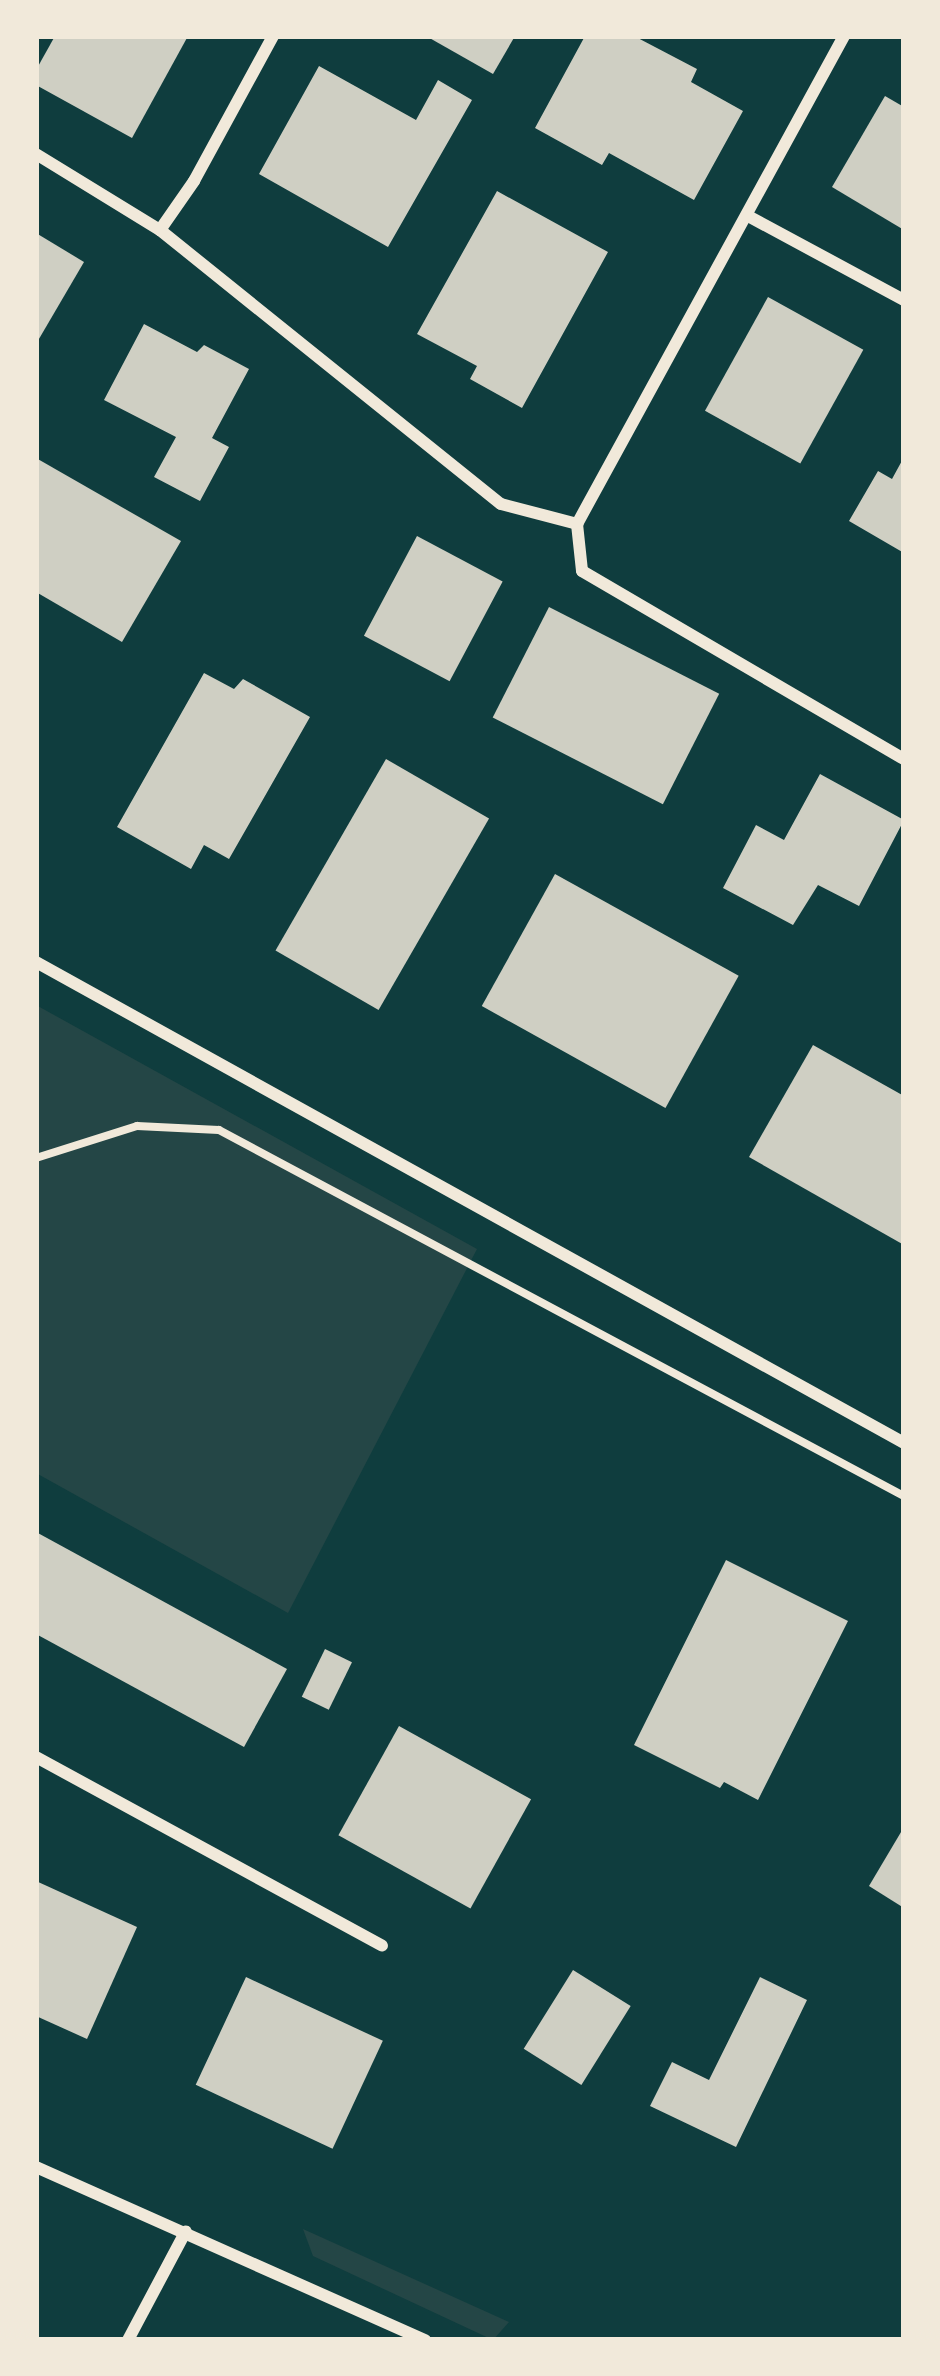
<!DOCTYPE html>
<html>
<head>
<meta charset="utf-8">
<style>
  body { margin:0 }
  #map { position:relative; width:940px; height:2376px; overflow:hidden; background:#0f3d3e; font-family:"PT Sans",sans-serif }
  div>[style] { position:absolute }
  .green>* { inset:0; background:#244646 }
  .building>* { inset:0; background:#cfcfc3; transform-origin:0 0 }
  .path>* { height:8px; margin:-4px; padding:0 4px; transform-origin:4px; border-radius:4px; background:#f1e9da }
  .minor>* { height:12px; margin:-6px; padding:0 6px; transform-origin:6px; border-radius:6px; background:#f1e9da }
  span { translate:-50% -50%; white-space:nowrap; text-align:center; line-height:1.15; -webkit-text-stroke:9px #f1e9da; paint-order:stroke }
  .frame { position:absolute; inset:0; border:39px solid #f1e9da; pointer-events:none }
</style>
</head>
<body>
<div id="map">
  <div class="green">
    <div style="clip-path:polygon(36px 1005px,477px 1249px,288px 1613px,36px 1473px)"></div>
    <div style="clip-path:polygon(303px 2229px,509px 2322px,493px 2340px,313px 2256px)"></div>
  </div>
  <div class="building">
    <div style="clip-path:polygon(55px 36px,188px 36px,132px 138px,36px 85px,36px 70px)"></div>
    <div style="clip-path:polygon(426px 36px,515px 36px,493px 74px)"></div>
    <div style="clip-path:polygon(585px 36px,634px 36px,697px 69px,691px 82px,743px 111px,694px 200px,609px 153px,602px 165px,535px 128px)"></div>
    <div style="clip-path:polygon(319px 66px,416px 120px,438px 80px,472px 100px,388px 247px,259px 174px)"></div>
    <div style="clip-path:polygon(885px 96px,904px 107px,904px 230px,832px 187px)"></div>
    <div style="clip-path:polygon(497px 191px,608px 252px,522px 408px,470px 379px,477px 366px,417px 334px)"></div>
    <div style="clip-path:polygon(36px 233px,84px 262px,36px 344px)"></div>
    <div style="left:768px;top:297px;width:109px;height:130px;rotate:29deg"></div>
    <div style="clip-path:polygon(144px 324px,197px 352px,204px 345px,249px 369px,212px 438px,229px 447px,200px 501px,154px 477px,176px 437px,104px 400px)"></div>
    <div style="clip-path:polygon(904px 457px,904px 553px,849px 521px,878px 471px,892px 479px)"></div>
    <div style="clip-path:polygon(36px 458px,181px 541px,122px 642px,36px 592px)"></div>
    <div style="left:417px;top:536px;width:97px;height:113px;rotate:28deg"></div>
    <div style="left:549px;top:607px;width:191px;height:124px;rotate:27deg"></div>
    <div style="clip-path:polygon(204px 673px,234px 689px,243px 679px,310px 717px,229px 859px,204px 845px,191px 869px,117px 827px)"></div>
    <div style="left:386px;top:759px;width:119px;height:221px;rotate:30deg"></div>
    <div style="clip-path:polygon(820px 774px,904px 820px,859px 906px,818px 885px,793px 925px,723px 888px,756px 825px,784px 840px)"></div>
    <div style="left:555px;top:874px;width:210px;height:151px;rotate:29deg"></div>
    <div style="clip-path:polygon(813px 1045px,904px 1096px,904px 1245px,749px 1157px)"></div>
    <div style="clip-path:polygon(36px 1532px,287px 1669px,244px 1747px,36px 1634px)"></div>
    <div style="clip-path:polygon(726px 1560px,848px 1621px,758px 1800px,724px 1782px,720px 1788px,634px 1745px)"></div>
    <div style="left:325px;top:1649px;width:30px;height:53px;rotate:26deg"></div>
    <div style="left:399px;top:1726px;width:151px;height:125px;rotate:29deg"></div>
    <div style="clip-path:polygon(904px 1827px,904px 1908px,869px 1886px)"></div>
    <div style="clip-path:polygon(36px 1881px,137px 1927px,87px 2039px,36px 2016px)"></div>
    <div style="left:573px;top:1970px;width:68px;height:93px;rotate:32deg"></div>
    <div style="left:246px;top:1977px;width:151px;height:119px;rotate:25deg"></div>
    <div style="clip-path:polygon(760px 1977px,807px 2000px,736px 2147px,650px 2106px,672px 2062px,709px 2080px)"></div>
  </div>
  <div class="path">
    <div style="left:36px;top:1158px;width:106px;rotate:-17.6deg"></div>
    <div style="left:137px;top:1126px;width:82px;rotate:2.8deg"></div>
    <div style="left:219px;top:1130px;width:777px;rotate:28.12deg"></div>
  </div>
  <div class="minor">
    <div style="left:844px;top:36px;width:556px;rotate:118.68deg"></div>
    <div style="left:577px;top:524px;width:47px;rotate:83.9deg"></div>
    <div style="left:582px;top:571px;width:373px;rotate:30.3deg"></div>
    <div style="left:36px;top:154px;width:145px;rotate:31.5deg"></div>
    <div style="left:160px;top:230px;width:437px;rotate:38.8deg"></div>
    <div style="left:501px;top:504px;width:79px;rotate:14.7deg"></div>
    <div style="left:748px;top:216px;width:177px;rotate:28.3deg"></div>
    <div style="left:160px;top:230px;width:60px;rotate:-55.2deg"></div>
    <div style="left:194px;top:181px;width:165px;rotate:-61.4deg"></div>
    <div style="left:36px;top:962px;width:992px;rotate:28.99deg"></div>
    <div style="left:36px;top:1757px;width:394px;rotate:28.6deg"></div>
    <div style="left:36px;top:2167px;width:426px;rotate:24deg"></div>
    <div style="left:128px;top:2340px;width:123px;rotate:-62deg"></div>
  </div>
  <div class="frame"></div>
</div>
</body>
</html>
